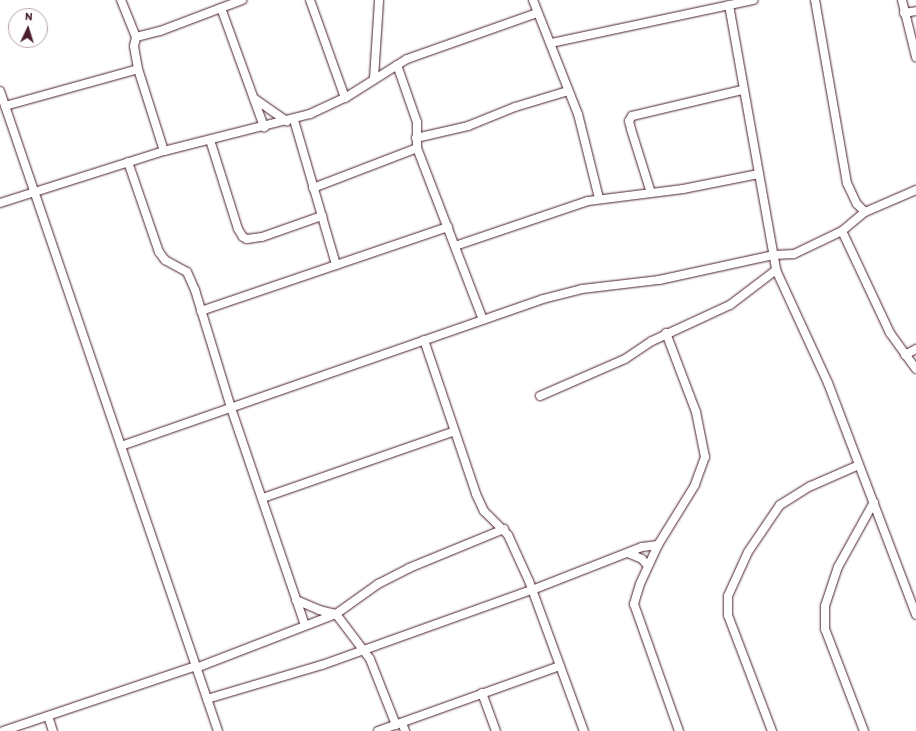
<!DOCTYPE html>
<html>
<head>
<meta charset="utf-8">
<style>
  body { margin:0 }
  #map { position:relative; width:916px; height:731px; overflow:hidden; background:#fff; font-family:Itim,sans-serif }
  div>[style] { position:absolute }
  .roads { filter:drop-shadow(0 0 1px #4a1f2b) drop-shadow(0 0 1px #4a1f2b) }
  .minor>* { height:8px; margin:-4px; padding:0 4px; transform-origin:4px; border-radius:4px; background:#fff }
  span { translate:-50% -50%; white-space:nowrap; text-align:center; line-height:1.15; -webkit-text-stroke:4px #fff; paint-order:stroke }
  .north { position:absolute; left:8px; top:8px; width:40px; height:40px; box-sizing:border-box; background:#fff; border:1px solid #b7a5aa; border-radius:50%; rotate:4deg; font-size:11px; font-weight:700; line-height:16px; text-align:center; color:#4a1f2b }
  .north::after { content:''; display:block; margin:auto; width:14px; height:18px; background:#4a1f2b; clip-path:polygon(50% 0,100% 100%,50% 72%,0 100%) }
</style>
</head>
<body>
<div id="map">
  <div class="roads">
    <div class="minor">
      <div style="left:121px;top:0;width:40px;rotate:68deg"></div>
      <div style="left:310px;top:0;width:104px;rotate:70.3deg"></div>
      <div style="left:533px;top:0;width:123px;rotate:68.5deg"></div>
      <div style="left:578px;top:114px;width:87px;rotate:76deg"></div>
      <div style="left:815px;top:0;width:186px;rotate:80.1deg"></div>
      <div style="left:847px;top:183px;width:23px;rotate:65deg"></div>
      <div style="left:857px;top:204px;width:11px;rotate:45deg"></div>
      <div style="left:902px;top:0;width:59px;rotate:76.2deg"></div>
      <div style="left:729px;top:5px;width:269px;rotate:79.9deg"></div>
      <div style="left:776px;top:270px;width:124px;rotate:65.3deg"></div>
      <div style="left:828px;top:383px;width:248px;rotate:69.2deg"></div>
      <div style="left:221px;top:8px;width:127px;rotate:70.1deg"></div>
      <div style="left:904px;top:13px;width:12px;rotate:-9deg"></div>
      <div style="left:551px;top:43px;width:207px;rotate:-12deg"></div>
      <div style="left:397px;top:65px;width:60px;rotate:70.7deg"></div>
      <div style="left:417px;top:122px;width:26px;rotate:90deg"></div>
      <div style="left:417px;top:148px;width:184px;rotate:69deg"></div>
      <div style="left:374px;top:78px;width:78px;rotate:-86.3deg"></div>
      <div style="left:0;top:91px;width:676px;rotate:71.19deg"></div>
      <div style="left:255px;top:99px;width:39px;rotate:35deg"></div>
      <div style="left:5px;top:106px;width:138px;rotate:-15.5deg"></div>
      <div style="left:294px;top:120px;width:151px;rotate:73.8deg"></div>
      <div style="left:416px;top:138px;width:53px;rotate:-13deg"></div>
      <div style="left:468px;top:126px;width:51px;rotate:-22deg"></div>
      <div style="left:515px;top:107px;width:55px;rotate:-16.8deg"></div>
      <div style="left:210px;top:140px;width:93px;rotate:72.5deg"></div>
      <div style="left:238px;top:229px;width:9px;rotate:58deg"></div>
      <div style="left:243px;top:237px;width:4px;rotate:27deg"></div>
      <div style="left:247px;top:239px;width:15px;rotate:-8deg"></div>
      <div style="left:262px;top:237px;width:64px;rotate:-19.3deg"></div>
      <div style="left:164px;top:151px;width:86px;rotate:-107.6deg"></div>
      <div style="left:138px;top:69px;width:23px;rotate:-100deg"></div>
      <div style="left:134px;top:46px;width:9px;rotate:-77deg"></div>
      <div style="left:136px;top:37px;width:25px;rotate:-14deg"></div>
      <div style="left:160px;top:31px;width:88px;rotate:-20.7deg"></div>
      <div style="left:128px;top:162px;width:95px;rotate:71deg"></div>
      <div style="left:159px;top:252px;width:10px;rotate:53deg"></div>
      <div style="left:165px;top:260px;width:25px;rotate:29deg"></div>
      <div style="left:187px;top:272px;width:20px;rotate:66deg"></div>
      <div style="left:195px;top:290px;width:123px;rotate:73deg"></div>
      <div style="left:231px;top:408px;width:229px;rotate:71.2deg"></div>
      <div style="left:313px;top:188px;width:111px;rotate:-21deg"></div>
      <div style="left:651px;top:193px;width:67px;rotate:-107.4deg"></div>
      <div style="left:631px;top:129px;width:8px;rotate:-104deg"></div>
      <div style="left:629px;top:121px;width:6px;rotate:-59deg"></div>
      <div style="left:632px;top:116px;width:113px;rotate:-13.3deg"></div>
      <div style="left:0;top:203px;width:172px;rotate:-17.6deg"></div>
      <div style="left:164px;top:151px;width:151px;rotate:-14.2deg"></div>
      <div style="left:310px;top:114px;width:38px;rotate:-25deg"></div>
      <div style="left:345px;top:98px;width:73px;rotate:-32.2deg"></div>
      <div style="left:407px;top:59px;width:138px;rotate:-19.5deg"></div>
      <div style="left:842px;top:231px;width:113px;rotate:64.8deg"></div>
      <div style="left:890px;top:333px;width:44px;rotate:54.2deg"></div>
      <div style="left:455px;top:246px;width:140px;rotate:-18.7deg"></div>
      <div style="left:588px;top:201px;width:96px;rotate:-7.2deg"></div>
      <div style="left:683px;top:189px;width:77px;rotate:-11.2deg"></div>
      <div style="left:201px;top:311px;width:261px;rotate:-18.8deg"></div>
      <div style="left:666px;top:333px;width:85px;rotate:69.2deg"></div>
      <div style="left:696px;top:412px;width:46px;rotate:78.7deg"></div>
      <div style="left:705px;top:457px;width:30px;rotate:110deg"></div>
      <div style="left:695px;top:485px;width:70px;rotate:121.7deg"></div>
      <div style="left:658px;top:545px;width:43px;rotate:114.8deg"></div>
      <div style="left:640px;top:584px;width:21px;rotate:107deg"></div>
      <div style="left:634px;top:604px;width:135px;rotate:70.5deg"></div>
      <div style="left:424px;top:340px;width:163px;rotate:71.3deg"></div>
      <div style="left:476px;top:494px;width:19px;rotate:65deg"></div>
      <div style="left:484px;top:511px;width:34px;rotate:45deg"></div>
      <div style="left:508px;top:535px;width:51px;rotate:65.5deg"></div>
      <div style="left:529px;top:581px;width:160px;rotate:69.9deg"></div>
      <div style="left:905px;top:355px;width:13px;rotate:-29deg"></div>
      <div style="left:540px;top:396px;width:93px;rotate:-23.5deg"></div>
      <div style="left:625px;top:359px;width:32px;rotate:-34deg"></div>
      <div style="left:652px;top:341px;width:86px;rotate:-24.8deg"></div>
      <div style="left:730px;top:305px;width:58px;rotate:-37.3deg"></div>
      <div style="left:121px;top:446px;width:447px;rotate:-19.2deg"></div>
      <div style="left:543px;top:299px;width:40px;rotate:-14.4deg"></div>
      <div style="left:582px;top:289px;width:78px;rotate:-6.7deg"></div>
      <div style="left:659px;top:280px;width:118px;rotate:-12.3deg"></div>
      <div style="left:774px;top:255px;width:20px;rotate:-3deg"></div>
      <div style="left:794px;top:254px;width:53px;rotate:-25.6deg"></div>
      <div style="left:842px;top:231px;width:30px;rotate:-40deg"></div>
      <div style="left:865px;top:212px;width:56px;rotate:-23.3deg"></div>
      <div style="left:263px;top:498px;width:201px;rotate:-19.2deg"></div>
      <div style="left:628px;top:553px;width:15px;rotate:23deg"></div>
      <div style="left:642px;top:559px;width:9px;rotate:49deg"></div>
      <div style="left:296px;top:600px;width:25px;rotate:23deg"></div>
      <div style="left:319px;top:610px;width:17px;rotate:13deg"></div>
      <div style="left:336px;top:614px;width:52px;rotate:-35.5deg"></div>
      <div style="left:378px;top:584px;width:35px;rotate:-27deg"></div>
      <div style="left:409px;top:568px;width:103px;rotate:-22.3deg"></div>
      <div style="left:196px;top:668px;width:150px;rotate:-21.1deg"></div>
      <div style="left:336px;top:614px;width:56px;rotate:52.9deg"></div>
      <div style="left:370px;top:659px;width:71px;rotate:68.5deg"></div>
      <div style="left:482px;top:693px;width:40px;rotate:69.8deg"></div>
      <div style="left:207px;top:699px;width:120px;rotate:-16.5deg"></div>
      <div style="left:322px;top:665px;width:223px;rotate:-19.7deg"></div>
      <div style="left:532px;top:590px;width:118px;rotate:-21.4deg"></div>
      <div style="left:642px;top:547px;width:16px;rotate:-7deg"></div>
      <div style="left:48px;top:716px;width:16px;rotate:72deg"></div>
      <div style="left:402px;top:723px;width:9px;rotate:69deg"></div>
      <div style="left:3px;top:731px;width:204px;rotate:-18.6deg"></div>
      <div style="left:378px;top:731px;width:193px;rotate:-19.7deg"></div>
      <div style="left:772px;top:731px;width:124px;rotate:-110.8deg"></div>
      <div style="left:728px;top:615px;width:19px;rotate:-90deg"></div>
      <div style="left:728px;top:596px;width:48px;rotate:-65.6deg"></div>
      <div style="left:748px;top:552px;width:57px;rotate:-55.8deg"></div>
      <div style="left:780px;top:505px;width:36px;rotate:-32deg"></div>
      <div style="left:811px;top:486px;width:52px;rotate:-23.6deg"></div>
      <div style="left:864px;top:731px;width:109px;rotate:-110.9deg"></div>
      <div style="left:825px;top:629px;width:23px;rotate:-90deg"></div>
      <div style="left:825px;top:606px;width:41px;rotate:-71.6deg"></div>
      <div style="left:838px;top:567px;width:74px;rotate:-61deg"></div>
    </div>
  </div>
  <div class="north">N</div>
</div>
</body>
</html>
